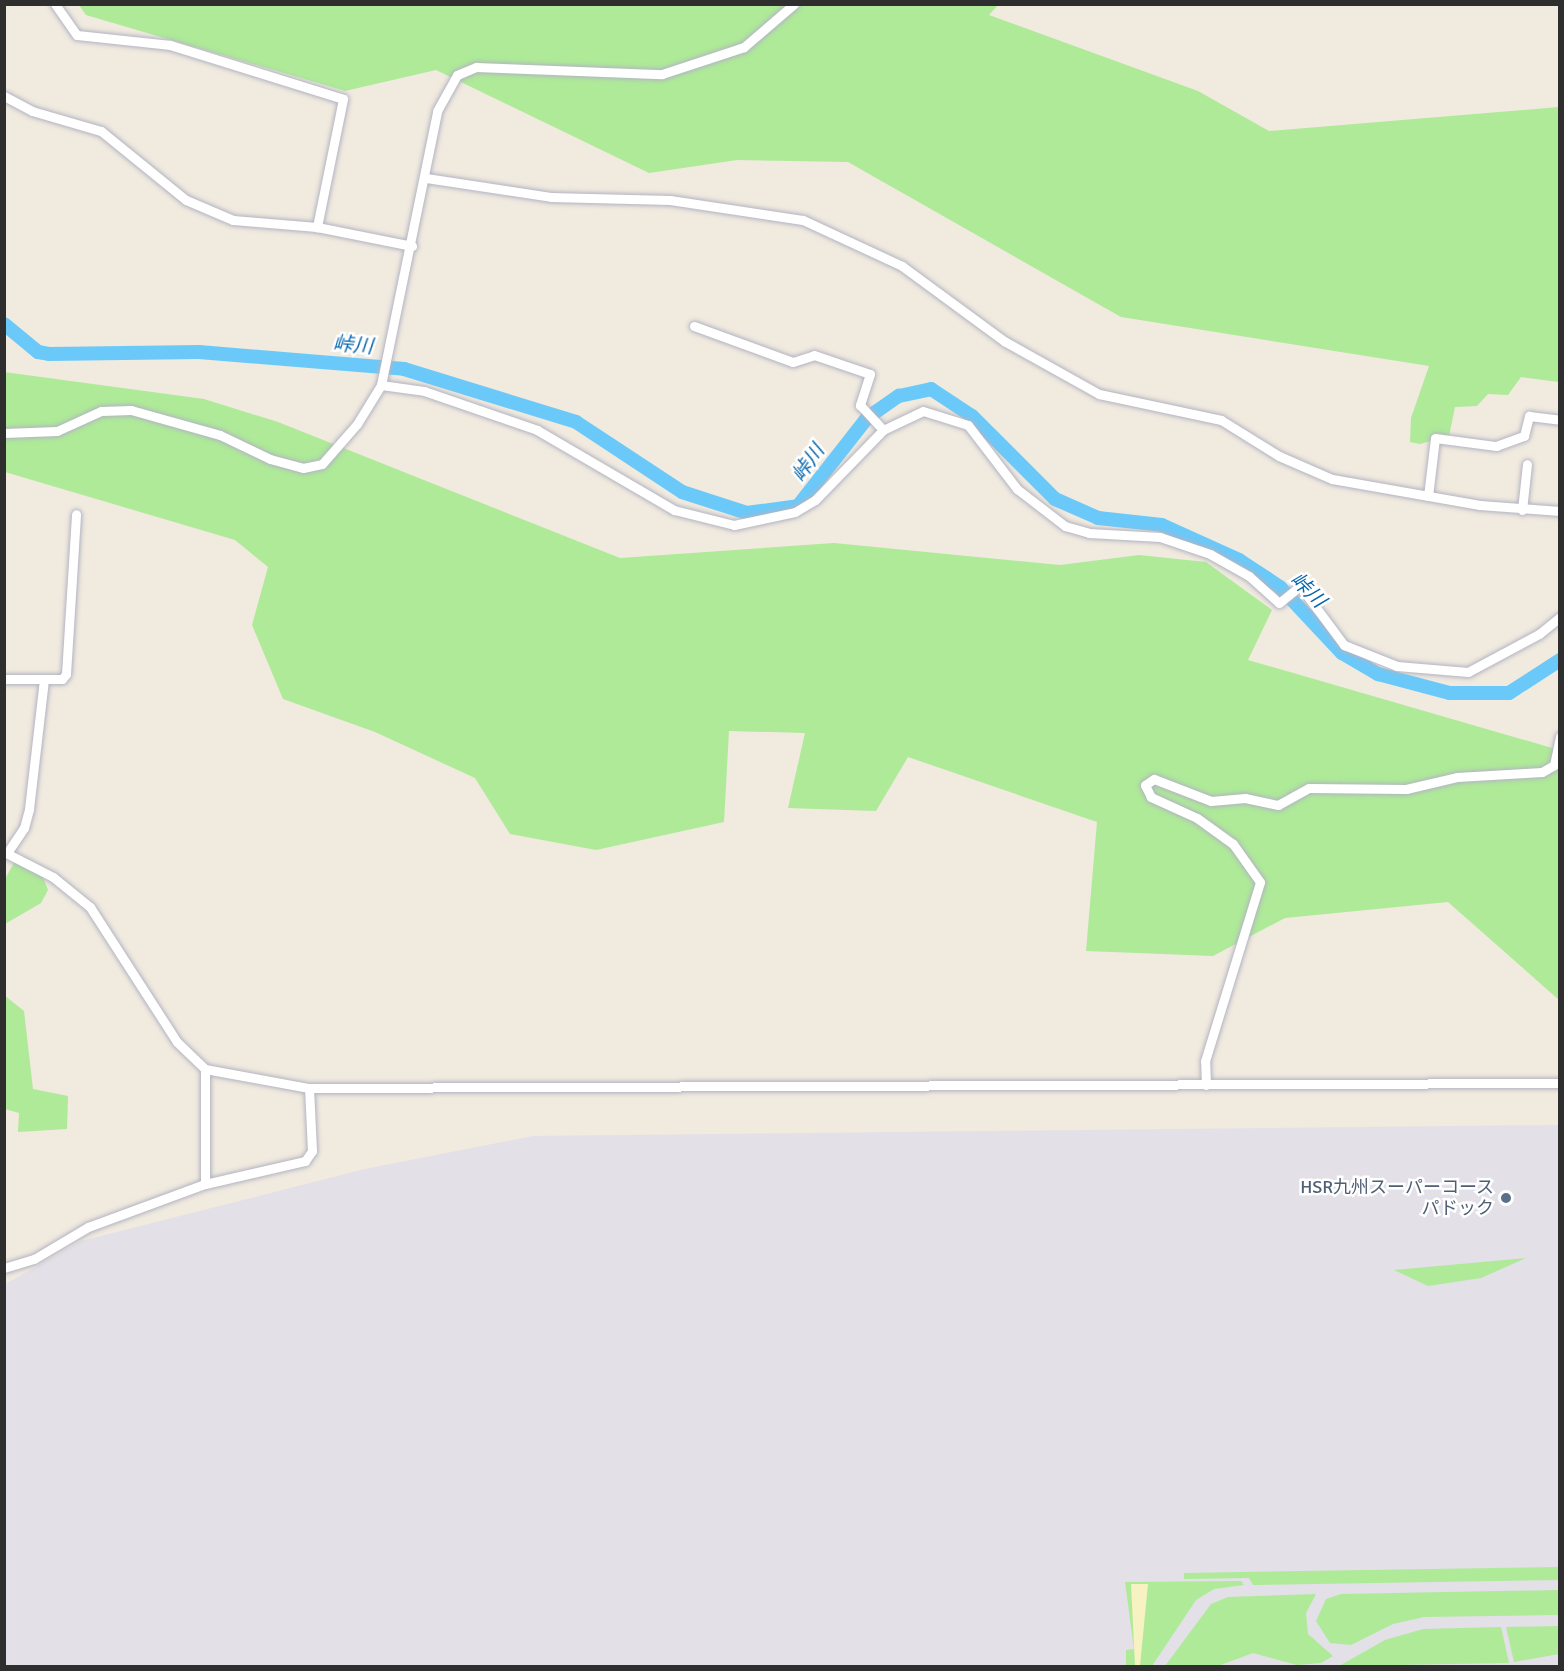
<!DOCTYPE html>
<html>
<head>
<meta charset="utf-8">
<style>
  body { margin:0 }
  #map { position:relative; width:1564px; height:1671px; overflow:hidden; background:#f0eadf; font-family:Signika,"Noto Sans JP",sans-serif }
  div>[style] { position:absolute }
  .industrial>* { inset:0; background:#e3e0e8 }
  .green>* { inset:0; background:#aeea98 }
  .sand>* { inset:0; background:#f6f2c1 }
  .river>* { height:14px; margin:-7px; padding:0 7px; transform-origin:7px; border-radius:7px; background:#6bc9f9 }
  .roads { filter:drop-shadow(0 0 2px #b3b4c2) drop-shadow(0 0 2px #b3b4c2) }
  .minor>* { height:9px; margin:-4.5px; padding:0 4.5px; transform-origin:4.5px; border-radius:4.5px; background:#fff }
  .dots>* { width:16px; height:16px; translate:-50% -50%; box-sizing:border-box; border:3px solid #fff; border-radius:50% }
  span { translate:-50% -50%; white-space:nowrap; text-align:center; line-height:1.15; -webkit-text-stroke:5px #fff; paint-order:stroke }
  .service-label { font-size:18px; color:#4e5e75 }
  .right { translate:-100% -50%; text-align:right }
  .water-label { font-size:20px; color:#0265ad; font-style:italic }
  .frame { position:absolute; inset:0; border:6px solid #2e2e2e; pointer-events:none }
</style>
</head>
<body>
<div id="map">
  <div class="industrial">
    <div style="clip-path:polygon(1559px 1125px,1559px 1666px,5px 1666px,4px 1285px,81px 1241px,365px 1169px,533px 1136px)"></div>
  </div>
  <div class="green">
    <div style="clip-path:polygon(79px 5px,998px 5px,989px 15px,1198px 91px,1269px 131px,1559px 107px,1559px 382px,1521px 377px,1508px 395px,1488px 394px,1477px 406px,1455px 407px,1449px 436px,1420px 444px,1410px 442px,1411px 418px,1429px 366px,1121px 317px,848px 162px,737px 160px,649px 173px,436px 70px,345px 91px,86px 15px)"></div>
    <div style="clip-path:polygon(4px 372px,204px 399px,278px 422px,620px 558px,834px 543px,1060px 565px,1139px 555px,1206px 562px,1272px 610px,1248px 660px,1559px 750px,1559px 1000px,1448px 902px,1285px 918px,1213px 956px,1086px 951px,1097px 822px,908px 757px,876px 811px,788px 808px,805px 733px,729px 731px,724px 822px,596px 850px,510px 834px,475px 778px,375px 732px,283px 699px,252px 625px,268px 567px,235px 540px,5px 472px)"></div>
    <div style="clip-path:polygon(15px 861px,43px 877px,48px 890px,41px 903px,5px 924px,5px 879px)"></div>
    <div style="clip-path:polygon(4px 995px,24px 1011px,33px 1089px,68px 1096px,67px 1129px,18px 1132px,19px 1113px,5px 1109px)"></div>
    <div style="clip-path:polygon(1526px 1258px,1481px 1278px,1428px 1286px,1394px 1270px)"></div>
    <div style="clip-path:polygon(1559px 1567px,1559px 1580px,1253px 1585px,1249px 1578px,1184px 1579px,1184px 1573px)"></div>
    <div style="clip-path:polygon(1241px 1581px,1244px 1585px,1214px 1589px,1196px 1600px,1152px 1666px,1126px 1666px,1126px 1650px,1134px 1649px,1125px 1582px)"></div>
    <div style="clip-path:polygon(1559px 1590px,1559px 1615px,1424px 1617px,1393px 1624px,1351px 1645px,1330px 1643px,1316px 1621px,1326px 1599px,1341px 1594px)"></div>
    <div style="clip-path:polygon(1316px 1594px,1306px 1613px,1308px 1634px,1333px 1656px,1321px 1663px,1297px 1665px,1253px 1653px,1218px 1666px,1165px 1666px,1211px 1604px,1228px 1597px)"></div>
    <div style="clip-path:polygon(1559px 1626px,1559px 1654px,1514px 1662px,1506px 1627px)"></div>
    <div style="clip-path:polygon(1501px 1627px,1509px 1663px,1339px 1666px,1385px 1640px,1423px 1629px)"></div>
  </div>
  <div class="sand">
    <div style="clip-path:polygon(1131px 1584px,1148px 1584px,1140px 1666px,1135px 1666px)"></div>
  </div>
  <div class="river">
    <div style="left:4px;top:324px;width:44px;rotate:39.5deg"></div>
    <div style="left:38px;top:352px;width:11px;rotate:10deg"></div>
    <div style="left:49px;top:354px;width:150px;rotate:-0.8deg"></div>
    <div style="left:199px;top:352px;width:206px;rotate:4.7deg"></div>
    <div style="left:404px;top:369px;width:180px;rotate:17.1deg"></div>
    <div style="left:576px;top:422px;width:127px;rotate:33.4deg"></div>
    <div style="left:682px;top:492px;width:68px;rotate:17.9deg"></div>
    <div style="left:747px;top:513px;width:51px;rotate:-7.8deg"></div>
    <div style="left:798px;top:506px;width:112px;rotate:-51.9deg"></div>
    <div style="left:867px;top:418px;width:39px;rotate:-35deg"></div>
    <div style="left:899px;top:396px;width:33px;rotate:-12deg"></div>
    <div style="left:931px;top:389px;width:49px;rotate:33.4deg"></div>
    <div style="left:972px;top:416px;width:117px;rotate:45deg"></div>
    <div style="left:1055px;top:499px;width:47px;rotate:23.8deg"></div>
    <div style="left:1098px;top:518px;width:64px;rotate:6.2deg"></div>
    <div style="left:1162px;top:525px;width:85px;rotate:24.4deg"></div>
    <div style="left:1239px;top:560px;width:49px;rotate:33.4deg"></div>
    <div style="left:1280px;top:587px;width:91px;rotate:46.8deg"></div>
    <div style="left:1342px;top:653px;width:42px;rotate:30.3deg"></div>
    <div style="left:1378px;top:674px;width:74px;rotate:14.8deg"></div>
    <div style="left:1450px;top:693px;width:59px"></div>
    <div style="left:1509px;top:693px;width:61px;rotate:-32.9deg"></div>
  </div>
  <div class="roads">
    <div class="minor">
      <div style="left:55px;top:4px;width:38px;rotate:55deg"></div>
      <div style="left:77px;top:35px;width:94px;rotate:6.1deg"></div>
      <div style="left:170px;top:45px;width:181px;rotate:17.3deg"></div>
      <div style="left:343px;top:99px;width:131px;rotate:101.5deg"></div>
      <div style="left:4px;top:96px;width:32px;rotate:28deg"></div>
      <div style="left:32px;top:111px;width:72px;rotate:16.2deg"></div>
      <div style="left:101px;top:131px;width:109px;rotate:39.1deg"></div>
      <div style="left:186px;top:200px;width:51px;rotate:23.1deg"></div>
      <div style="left:233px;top:220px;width:84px;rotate:4.8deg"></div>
      <div style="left:317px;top:227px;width:97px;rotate:11.3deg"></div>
      <div style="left:426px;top:178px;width:126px;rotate:8.6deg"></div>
      <div style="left:551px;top:197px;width:119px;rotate:1.4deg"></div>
      <div style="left:670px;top:200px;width:134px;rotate:8.6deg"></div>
      <div style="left:803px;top:220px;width:109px;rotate:24.9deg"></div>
      <div style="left:902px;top:266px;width:127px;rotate:36.3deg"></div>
      <div style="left:1004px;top:341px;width:109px;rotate:29.2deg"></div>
      <div style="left:1099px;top:394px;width:125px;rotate:12deg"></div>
      <div style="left:1221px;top:420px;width:68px;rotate:31.8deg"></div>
      <div style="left:1279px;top:456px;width:58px;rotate:23.5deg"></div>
      <div style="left:1332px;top:479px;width:150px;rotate:10deg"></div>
      <div style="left:1480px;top:505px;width:80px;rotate:4.3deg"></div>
      <div style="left:694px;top:326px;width:105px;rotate:20deg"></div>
      <div style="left:793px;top:362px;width:22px;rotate:-18deg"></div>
      <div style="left:814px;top:355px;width:59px;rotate:18.7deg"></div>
      <div style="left:870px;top:374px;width:33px;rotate:108deg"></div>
      <div style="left:860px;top:405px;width:34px;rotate:47deg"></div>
      <div style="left:883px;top:430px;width:44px;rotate:-25.4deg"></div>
      <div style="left:923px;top:411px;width:47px;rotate:17.3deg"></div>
      <div style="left:968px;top:425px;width:81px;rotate:52.6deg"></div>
      <div style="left:1017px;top:489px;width:61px;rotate:37.6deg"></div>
      <div style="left:1065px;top:526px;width:25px;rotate:16deg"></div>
      <div style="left:1089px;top:533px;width:71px;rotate:3.2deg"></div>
      <div style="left:1160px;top:537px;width:53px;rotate:18.8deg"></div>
      <div style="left:1210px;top:554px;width:45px;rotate:29.4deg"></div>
      <div style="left:1249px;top:576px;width:40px;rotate:42deg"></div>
      <div style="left:1279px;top:603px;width:27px;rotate:-39deg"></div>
      <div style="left:1300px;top:586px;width:74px;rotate:53.3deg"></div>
      <div style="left:1344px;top:645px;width:57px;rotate:21.6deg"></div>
      <div style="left:1397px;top:666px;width:71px;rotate:4.8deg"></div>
      <div style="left:1468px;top:672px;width:81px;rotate:-28.2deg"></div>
      <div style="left:1539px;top:634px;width:27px;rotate:-39deg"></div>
      <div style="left:381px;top:385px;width:43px;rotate:7.9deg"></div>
      <div style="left:424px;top:391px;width:120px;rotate:19deg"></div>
      <div style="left:537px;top:430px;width:159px;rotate:30.3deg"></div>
      <div style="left:674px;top:510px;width:62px;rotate:14deg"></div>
      <div style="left:734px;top:525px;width:62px;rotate:-12deg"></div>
      <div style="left:795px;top:512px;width:23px;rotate:-31deg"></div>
      <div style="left:815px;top:500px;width:98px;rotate:-45.8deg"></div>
      <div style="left:4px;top:433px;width:53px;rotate:-2.2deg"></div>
      <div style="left:57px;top:431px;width:48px;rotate:-24.4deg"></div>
      <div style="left:101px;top:411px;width:30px;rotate:-2deg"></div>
      <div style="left:131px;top:410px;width:92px;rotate:15.7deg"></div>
      <div style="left:220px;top:435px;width:55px;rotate:25.6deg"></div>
      <div style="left:270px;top:459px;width:34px;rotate:15deg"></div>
      <div style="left:303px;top:468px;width:19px;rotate:-12deg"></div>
      <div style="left:322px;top:464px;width:53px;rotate:-48.8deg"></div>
      <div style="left:357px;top:424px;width:46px;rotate:-58.4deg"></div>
      <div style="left:381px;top:385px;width:280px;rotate:-78.4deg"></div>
      <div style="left:437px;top:111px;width:41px;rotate:-60.9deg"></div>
      <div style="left:457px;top:75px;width:21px;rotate:-23deg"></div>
      <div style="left:476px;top:67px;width:186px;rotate:2.2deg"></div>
      <div style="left:662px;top:74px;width:86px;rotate:-18.2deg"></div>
      <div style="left:744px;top:47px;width:66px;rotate:-40.7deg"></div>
      <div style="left:1428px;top:496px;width:58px;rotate:-83.1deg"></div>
      <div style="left:1435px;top:438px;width:62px;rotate:7.5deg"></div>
      <div style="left:1496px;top:446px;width:30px;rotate:-20deg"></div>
      <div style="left:1524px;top:436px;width:21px;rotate:-76deg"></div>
      <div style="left:1529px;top:416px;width:31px;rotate:7deg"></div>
      <div style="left:1522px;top:510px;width:46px;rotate:-83.8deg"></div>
      <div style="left:4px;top:679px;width:58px"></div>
      <div style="left:62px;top:679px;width:6px;rotate:-51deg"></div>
      <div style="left:66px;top:674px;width:160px;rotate:-86.4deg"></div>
      <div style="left:4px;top:852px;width:55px;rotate:27deg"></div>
      <div style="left:53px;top:877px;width:48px;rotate:39deg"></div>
      <div style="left:90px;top:907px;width:161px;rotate:57.2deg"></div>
      <div style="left:177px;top:1042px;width:39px;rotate:44deg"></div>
      <div style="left:205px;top:1069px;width:106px;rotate:10.4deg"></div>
      <div style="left:309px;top:1088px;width:1251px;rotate:-0.23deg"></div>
      <div style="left:7px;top:853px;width:30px;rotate:-56deg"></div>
      <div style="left:24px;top:828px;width:20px;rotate:-75deg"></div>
      <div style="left:29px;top:809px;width:130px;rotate:-83.4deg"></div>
      <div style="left:205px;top:1069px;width:115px;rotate:90deg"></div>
      <div style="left:1206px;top:1085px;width:24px;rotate:-92deg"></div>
      <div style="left:1205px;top:1061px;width:187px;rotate:-72.9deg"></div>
      <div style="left:1260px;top:882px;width:47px;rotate:-125.4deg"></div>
      <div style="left:1233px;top:844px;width:44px;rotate:-144.2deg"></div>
      <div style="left:1197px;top:818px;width:51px;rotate:-155.5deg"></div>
      <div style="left:1151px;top:797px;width:13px;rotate:-117deg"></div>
      <div style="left:1145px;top:785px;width:11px;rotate:-34deg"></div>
      <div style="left:1154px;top:779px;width:61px;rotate:21.1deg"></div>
      <div style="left:1211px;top:801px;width:34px;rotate:-5deg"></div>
      <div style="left:1245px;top:798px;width:34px;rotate:12deg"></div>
      <div style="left:1278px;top:805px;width:35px;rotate:-29deg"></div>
      <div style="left:1309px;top:788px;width:97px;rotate:0.6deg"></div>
      <div style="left:1406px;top:789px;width:52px;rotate:-13.2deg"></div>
      <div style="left:1457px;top:777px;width:85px;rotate:-3.4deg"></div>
      <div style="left:1542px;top:772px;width:14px;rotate:-30deg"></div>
      <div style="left:1554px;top:765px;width:29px;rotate:-78deg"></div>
      <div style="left:4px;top:1268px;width:31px;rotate:-17deg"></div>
      <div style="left:34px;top:1259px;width:63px;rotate:-30.7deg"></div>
      <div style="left:88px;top:1227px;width:125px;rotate:-20.2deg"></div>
      <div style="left:205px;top:1184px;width:103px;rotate:-13deg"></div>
      <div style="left:305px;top:1161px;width:12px;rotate:-55deg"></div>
      <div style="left:312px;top:1151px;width:63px;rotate:-92.7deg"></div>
    </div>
  </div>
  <div class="dots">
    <div style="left:1506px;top:1198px;background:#5c6f8a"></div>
  </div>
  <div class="service-label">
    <span class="right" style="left:1494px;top:1198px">HSR九州スーパーコース<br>パドック</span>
  </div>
  <div class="water-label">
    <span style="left:353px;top:345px;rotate:5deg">峠川</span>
    <span style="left:808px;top:463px;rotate:-55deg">峠川</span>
    <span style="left:1308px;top:590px;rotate:45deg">峠川</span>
  </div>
  <div class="frame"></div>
</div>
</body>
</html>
